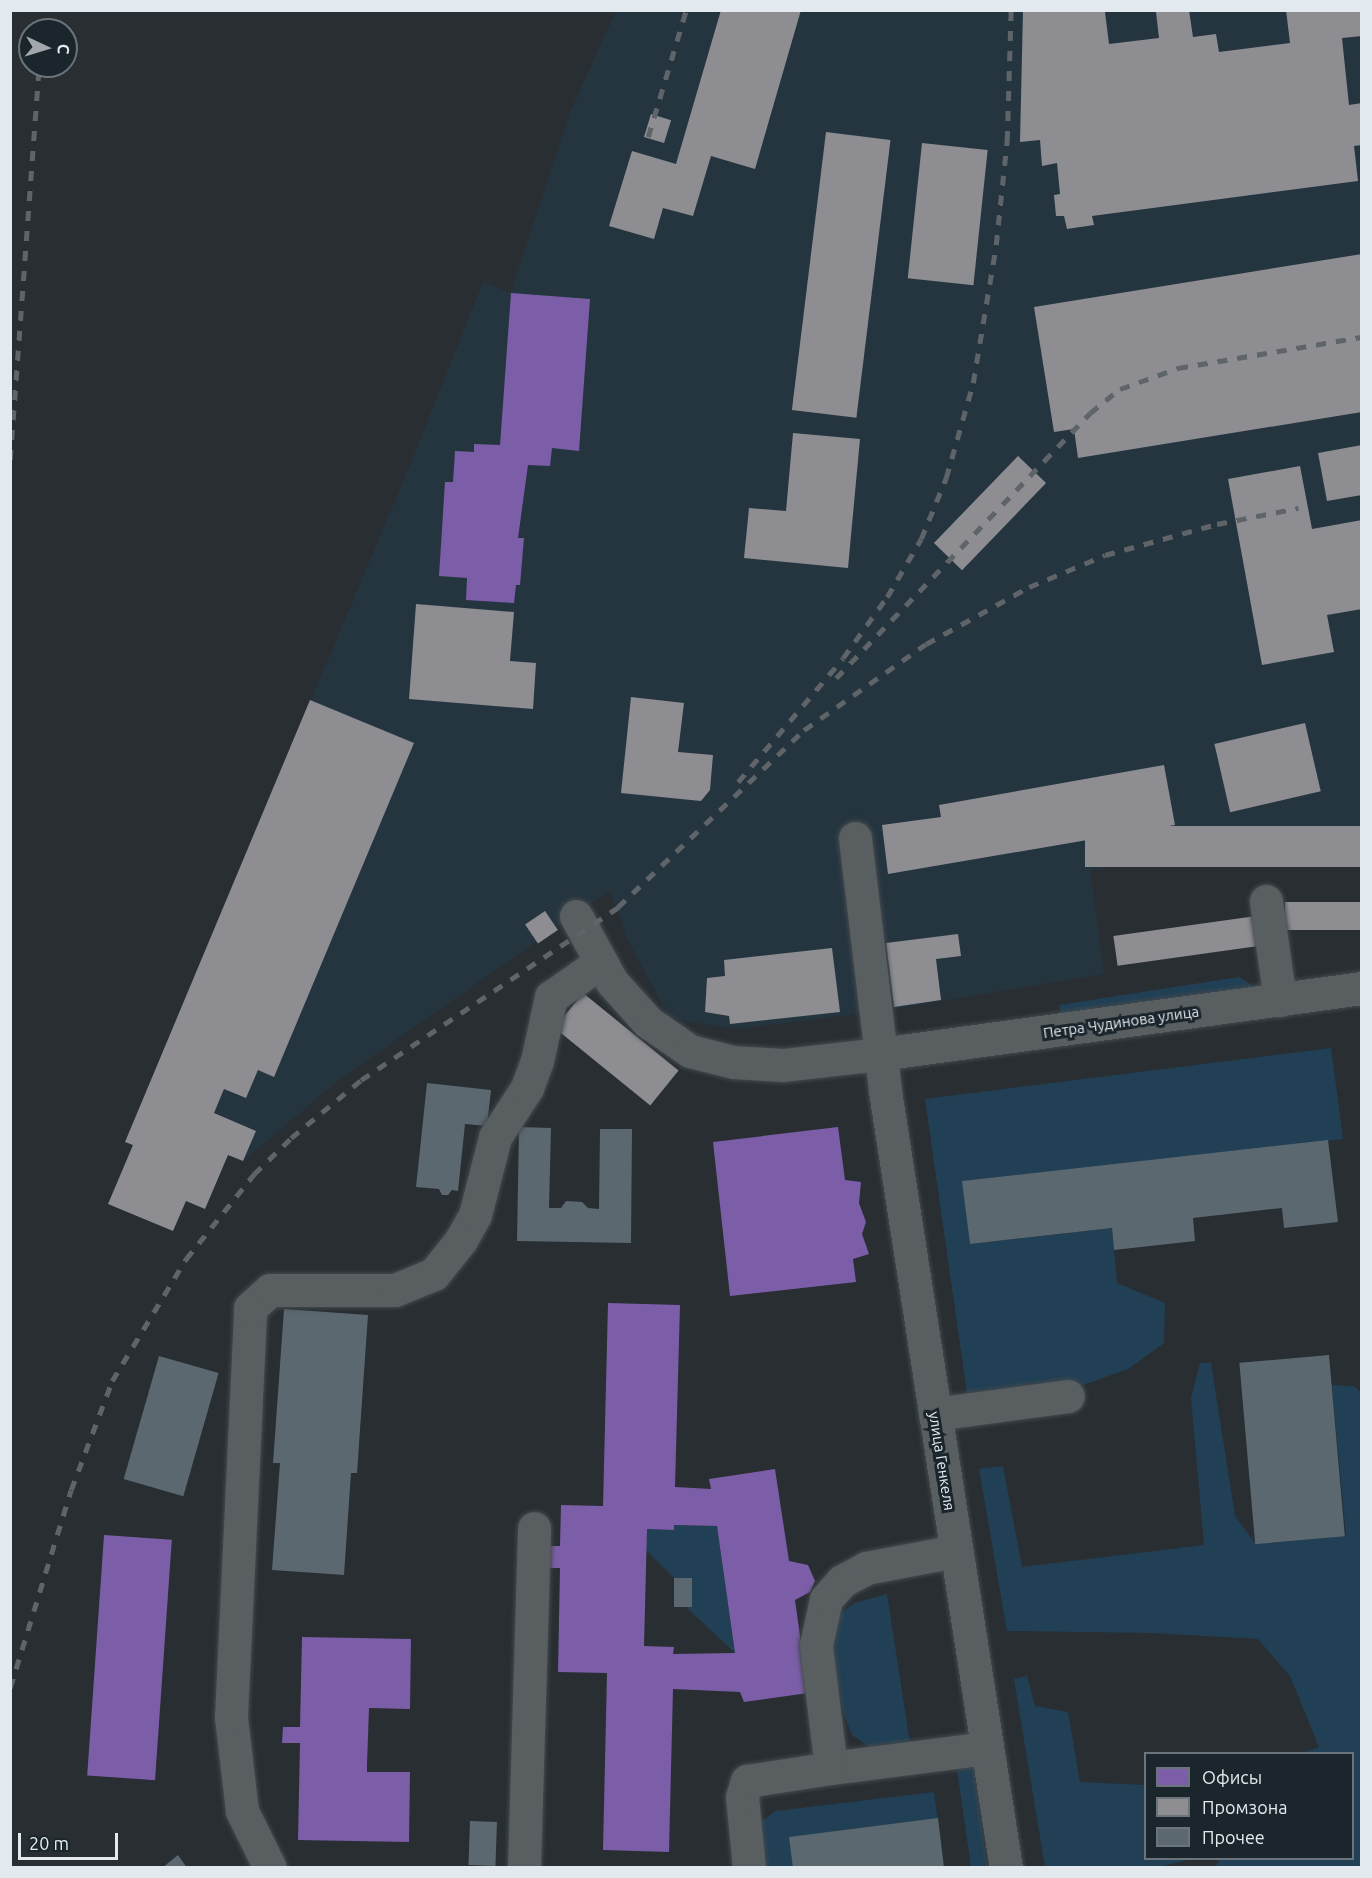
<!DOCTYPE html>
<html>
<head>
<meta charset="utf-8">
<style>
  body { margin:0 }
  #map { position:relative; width:1372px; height:1878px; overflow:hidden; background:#282e32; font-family:Ubuntu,sans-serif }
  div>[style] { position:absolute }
  .built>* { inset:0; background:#253540 }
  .green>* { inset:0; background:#214055 }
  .offices>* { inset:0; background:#7b5ea7; transform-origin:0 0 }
  .industry>* { inset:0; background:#8d8d92; transform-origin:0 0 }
  .building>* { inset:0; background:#5b6870; transform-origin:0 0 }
  .roads { filter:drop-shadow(0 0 2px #44494d) drop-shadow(0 0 2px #44494d) }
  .minor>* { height:33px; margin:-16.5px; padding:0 16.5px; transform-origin:16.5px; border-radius:16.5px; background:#595e61 }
  .rail>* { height:4.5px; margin-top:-2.25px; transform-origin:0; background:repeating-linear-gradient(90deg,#5f6468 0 10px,transparent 0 20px) }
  span { translate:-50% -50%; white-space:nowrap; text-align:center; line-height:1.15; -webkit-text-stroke:6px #1a252c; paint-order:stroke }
  .street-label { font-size:15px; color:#e3eaef }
  .frame { position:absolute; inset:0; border:12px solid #e3eaef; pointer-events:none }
  .legend { position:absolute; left:1144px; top:1752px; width:210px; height:108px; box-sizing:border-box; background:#1a252c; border:2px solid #6a747a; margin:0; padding:8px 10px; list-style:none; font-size:18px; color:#e3eaef }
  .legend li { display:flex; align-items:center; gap:12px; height:30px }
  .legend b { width:30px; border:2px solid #6a747a }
  .north { position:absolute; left:18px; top:18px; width:60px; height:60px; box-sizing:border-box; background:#1a252c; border:2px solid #6a747a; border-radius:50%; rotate:94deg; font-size:16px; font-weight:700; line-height:24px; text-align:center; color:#e3eaef }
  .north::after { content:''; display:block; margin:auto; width:21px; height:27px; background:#a2a8ad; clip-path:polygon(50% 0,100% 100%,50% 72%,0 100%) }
  .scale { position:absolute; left:18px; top:1833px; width:100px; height:27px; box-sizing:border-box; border:3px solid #e3eaef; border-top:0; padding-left:8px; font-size:18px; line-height:21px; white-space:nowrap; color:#e3eaef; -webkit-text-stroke:4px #1a252c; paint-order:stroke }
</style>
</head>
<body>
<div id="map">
  <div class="built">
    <div style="clip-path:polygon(616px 11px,1361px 11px,1361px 826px,1090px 870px,1104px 974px,875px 1012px,738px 1029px,670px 1019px,627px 938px,610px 890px,336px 1082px,243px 1161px,228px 1155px,205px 1209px,186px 1201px,173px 1231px,108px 1204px,133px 1146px,125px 1142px,410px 465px,483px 282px,511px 293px,570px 112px)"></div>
  </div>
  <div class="green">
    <div style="clip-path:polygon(1239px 977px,1258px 989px,1063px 1021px,1059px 1005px)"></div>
    <div style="clip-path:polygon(1331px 1048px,1343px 1139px,963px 1181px,970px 1244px,1112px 1228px,1117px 1283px,1165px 1303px,1164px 1343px,1128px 1369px,1072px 1389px,968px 1400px,925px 1099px)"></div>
    <div style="clip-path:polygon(1200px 1363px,1211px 1363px,1235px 1516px,1256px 1544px,1346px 1536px,1332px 1385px,1354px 1386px,1362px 1394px,1361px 1867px,1216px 1867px,1219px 1859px,1352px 1858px,1352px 1754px,1303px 1753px,1319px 1747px,1290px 1676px,1258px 1639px,1152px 1633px,1007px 1631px,979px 1469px,1003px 1466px,1022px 1567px,1204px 1545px,1191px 1398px)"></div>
    <div style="clip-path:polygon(674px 1525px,717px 1526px,735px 1653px,685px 1606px,692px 1606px,692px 1578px,674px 1578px,646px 1550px,647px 1529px,673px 1530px)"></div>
    <div style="clip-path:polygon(887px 1594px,911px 1750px,875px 1751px,852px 1735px,843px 1712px,833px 1651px,836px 1624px,842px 1612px,854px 1603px)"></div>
    <div style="clip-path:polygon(1027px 1676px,1035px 1706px,1068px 1712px,1080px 1782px,1145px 1785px,1146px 1858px,1187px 1860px,1155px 1868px,1045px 1867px,1014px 1679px)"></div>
    <div style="clip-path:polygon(973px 1767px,975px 1778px,987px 1867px,971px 1867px,957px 1770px)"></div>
    <div style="clip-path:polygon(934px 1792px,944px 1867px,764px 1867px,762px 1822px,775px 1811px)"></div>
  </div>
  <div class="offices">
    <div style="clip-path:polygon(511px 293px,590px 299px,579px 451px,552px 448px,550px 466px,528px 465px,518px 538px,524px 538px,520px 585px,516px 585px,514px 603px,466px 600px,467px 578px,439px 576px,445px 482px,453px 482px,455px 451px,474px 452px,474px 444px,500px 445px)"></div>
    <div style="clip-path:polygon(838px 1127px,845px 1180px,861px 1182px,859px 1203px,866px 1222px,862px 1234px,869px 1254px,853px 1259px,856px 1282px,730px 1296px,713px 1142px)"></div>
    <div style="clip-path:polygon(evenodd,608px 1303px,680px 1305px,675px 1487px,711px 1489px,709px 1479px,775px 1469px,789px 1561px,808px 1565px,815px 1581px,810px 1592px,795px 1600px,808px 1693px,744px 1702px,740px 1692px,673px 1689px,669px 1852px,603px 1850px,607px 1673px,558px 1672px,560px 1568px,550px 1568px,550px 1546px,560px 1546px,561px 1505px,603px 1506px,608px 1303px,674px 1525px,717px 1526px,735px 1653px,673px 1654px,674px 1647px,644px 1646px,647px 1529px,674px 1530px,674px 1525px)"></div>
    <div style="left:104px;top:1535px;width:68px;height:241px;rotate:4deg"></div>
    <div style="clip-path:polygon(302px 1637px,411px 1639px,410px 1709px,369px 1708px,367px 1765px,367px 1772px,410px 1772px,409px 1842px,298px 1840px,300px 1743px,282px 1743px,283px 1727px,300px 1727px)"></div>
  </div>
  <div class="industry">
    <div style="clip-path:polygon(721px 10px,801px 10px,755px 169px,711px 156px,693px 216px,663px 208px,654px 239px,609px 226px,632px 151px,676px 164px)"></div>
    <div style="clip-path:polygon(1023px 10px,1105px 12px,1109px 44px,1159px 38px,1156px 12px,1189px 10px,1193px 37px,1216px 34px,1219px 52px,1290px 43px,1286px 10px,1362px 10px,1362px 36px,1342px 38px,1349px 105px,1362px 103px,1362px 145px,1354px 146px,1358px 181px,1092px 216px,1094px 225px,1067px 229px,1064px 216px,1056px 216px,1054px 195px,1060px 194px,1057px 163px,1042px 166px,1040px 140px,1020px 142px)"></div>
    <div style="left:651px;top:114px;width:21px;height:24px;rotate:17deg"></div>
    <div style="left:826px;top:132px;width:65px;height:280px;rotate:7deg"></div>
    <div style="left:922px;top:143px;width:66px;height:136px;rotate:6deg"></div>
    <div style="clip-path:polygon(1362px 254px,1362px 412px,1078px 458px,1074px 429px,1054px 432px,1034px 307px)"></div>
    <div style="clip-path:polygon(793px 433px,860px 439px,848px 568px,744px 558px,749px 508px,786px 511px)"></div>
    <div style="clip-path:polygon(1362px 445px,1362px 495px,1327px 501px,1318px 453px)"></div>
    <div style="left:1018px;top:456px;width:39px;height:121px;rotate:44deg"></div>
    <div style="clip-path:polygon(1300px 466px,1312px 529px,1362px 520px,1362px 609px,1327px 615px,1334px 652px,1262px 665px,1228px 479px)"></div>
    <div style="clip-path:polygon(416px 604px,514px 612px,510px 661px,536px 663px,533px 709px,409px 699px)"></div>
    <div style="clip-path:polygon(631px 697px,684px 703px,678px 752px,713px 755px,710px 790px,701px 801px,621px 793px)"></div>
    <div style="clip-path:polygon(310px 700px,414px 743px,274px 1077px,258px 1070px,246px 1098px,224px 1089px,214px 1113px,256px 1131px,243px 1161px,228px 1155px,205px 1209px,186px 1201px,173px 1231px,108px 1204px,133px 1145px,125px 1142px)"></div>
    <div style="left:1305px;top:723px;width:70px;height:93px;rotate:77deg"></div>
    <div style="clip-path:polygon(1164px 765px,1175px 825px,888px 874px,882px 825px,941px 817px,939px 805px)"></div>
    <div style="left:1362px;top:826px;width:41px;height:277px;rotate:90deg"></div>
    <div style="left:1362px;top:902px;width:28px;height:77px;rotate:90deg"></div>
    <div style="left:545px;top:911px;width:23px;height:24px;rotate:56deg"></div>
    <div style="left:1256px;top:916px;width:30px;height:144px;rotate:82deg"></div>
    <div style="clip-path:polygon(958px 934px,961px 956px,936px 959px,941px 1000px,894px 1007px,886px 943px)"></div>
    <div style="clip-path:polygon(832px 948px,840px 1012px,730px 1024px,729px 1016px,705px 1012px,707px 978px,725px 976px,724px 960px)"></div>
    <div style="left:583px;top:993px;width:123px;height:45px;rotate:39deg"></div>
  </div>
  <div class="building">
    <div style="clip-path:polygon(427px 1083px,491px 1090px,487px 1126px,465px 1124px,458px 1191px,452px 1190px,448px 1195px,442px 1195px,439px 1189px,416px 1187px)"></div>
    <div style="clip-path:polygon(519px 1127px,551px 1128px,549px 1208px,561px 1208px,566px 1201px,582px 1202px,588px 1208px,599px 1209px,600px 1129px,632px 1129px,631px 1243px,517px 1241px)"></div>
    <div style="clip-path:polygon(1328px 1140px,1338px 1222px,1284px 1228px,1282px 1208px,1193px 1218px,1195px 1241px,1114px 1250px,1112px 1228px,970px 1244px,962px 1181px)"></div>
    <div style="clip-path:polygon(284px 1309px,368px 1315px,357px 1473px,351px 1473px,344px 1575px,272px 1570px,280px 1463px,273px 1463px)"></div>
    <div style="left:1329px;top:1355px;width:182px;height:90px;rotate:85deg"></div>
    <div style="left:159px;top:1356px;width:62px;height:128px;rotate:16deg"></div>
    <div style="left:674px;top:1578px;width:18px;height:29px"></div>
    <div style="clip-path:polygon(938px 1818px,944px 1868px,793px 1868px,789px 1837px)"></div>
    <div style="left:470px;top:1821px;width:27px;height:44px;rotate:2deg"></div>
    <div style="clip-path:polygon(178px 1855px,187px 1868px,162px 1868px)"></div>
  </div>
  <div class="roads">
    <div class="minor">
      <div style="left:855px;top:838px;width:255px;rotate:83.2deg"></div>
      <div style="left:885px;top:1091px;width:786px;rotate:81.15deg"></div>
      <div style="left:1266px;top:901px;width:100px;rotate:82deg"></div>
      <div style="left:576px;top:916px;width:75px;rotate:61.4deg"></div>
      <div style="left:612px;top:982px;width:54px;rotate:48deg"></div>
      <div style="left:648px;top:1022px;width:51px;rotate:34.6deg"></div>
      <div style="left:690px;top:1051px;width:44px;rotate:14.3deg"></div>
      <div style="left:733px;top:1062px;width:50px;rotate:3.4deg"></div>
      <div style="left:783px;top:1065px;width:98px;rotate:-6.5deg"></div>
      <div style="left:880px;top:1054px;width:486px;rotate:-7.8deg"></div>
      <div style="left:935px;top:1414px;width:134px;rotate:-7.7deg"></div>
      <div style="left:831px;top:1768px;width:157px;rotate:-7.3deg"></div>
      <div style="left:270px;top:1868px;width:64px;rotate:-116.2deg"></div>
      <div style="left:242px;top:1811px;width:95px;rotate:-96.7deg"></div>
      <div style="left:231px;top:1717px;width:409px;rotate:-87.3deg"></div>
      <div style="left:250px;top:1308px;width:27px;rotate:-42deg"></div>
      <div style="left:270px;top:1290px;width:125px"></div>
      <div style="left:395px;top:1290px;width:42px;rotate:-22.3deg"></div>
      <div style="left:434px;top:1274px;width:43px;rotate:-51.5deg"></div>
      <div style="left:461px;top:1240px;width:29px;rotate:-61deg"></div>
      <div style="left:475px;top:1215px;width:81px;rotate:-75.6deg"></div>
      <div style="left:495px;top:1137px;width:59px;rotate:-56.9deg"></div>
      <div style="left:527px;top:1088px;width:29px;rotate:-70deg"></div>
      <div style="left:537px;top:1061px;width:66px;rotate:-77.7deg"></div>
      <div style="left:551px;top:997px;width:61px;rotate:-35deg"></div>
      <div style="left:524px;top:1868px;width:340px;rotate:-88.3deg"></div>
      <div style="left:749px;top:1868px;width:71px;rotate:-95.6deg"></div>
      <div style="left:742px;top:1797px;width:17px;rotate:-73deg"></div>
      <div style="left:747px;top:1781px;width:85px;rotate:-8.8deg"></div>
      <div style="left:831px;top:1768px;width:124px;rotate:-97deg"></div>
      <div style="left:816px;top:1645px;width:47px;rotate:-77.7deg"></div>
      <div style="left:826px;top:1599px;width:24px;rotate:-48deg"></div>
      <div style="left:842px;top:1581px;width:27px;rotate:-28deg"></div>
      <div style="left:866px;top:1568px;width:92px;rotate:-10.7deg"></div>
    </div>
  </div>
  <div class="rail">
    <div style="left:42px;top:30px;width:20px;rotate:-84deg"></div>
    <div style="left:648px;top:137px;width:133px;rotate:-73.3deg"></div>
    <div style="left:10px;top:460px;width:395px;rotate:-85.8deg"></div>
    <div style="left:836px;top:678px;width:367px;rotate:-46.2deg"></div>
    <div style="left:1090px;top:413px;width:38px;rotate:-39deg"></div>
    <div style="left:1120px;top:389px;width:62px;rotate:-19.9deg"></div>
    <div style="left:1178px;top:368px;width:187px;rotate:-9.6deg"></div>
    <div style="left:738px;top:782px;width:162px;rotate:-49.7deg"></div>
    <div style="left:843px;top:658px;width:75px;rotate:-54.2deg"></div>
    <div style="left:887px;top:597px;width:67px;rotate:-59.6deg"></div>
    <div style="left:921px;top:539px;width:66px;rotate:-67.7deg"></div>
    <div style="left:946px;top:478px;width:99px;rotate:-74.1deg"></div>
    <div style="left:973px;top:383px;width:140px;rotate:-80.5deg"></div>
    <div style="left:996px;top:245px;width:105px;rotate:-84deg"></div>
    <div style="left:1007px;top:141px;width:131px;rotate:-88.3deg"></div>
    <div style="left:10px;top:1688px;width:207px;rotate:-72.9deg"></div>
    <div style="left:71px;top:1490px;width:116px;rotate:-69.4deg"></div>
    <div style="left:112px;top:1381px;width:143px;rotate:-58.8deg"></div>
    <div style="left:186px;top:1259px;width:109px;rotate:-51.3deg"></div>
    <div style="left:254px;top:1174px;width:52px;rotate:-44.2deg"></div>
    <div style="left:291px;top:1138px;width:91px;rotate:-39.6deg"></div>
    <div style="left:361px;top:1080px;width:310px;rotate:-33.9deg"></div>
    <div style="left:618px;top:907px;width:257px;rotate:-43.6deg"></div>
    <div style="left:804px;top:730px;width:149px;rotate:-35.2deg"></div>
    <div style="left:926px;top:644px;width:118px;rotate:-29deg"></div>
    <div style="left:1029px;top:587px;width:82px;rotate:-22.8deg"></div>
    <div style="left:1105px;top:555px;width:116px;rotate:-15.5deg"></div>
    <div style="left:1217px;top:524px;width:83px;rotate:-11.2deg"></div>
  </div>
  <div class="street-label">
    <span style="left:1121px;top:1022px;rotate:-8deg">Петра Чудинова улица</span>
    <span style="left:942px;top:1461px;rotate:81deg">улица Генкеля</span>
  </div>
  <div class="frame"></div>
  <ul class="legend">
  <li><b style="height:16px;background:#7b5ea7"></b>Офисы</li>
  <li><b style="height:16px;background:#8d8d92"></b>Промзона</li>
  <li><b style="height:16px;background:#5b6870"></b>Прочее</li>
  </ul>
  <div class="north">С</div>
  <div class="scale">20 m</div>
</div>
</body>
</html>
